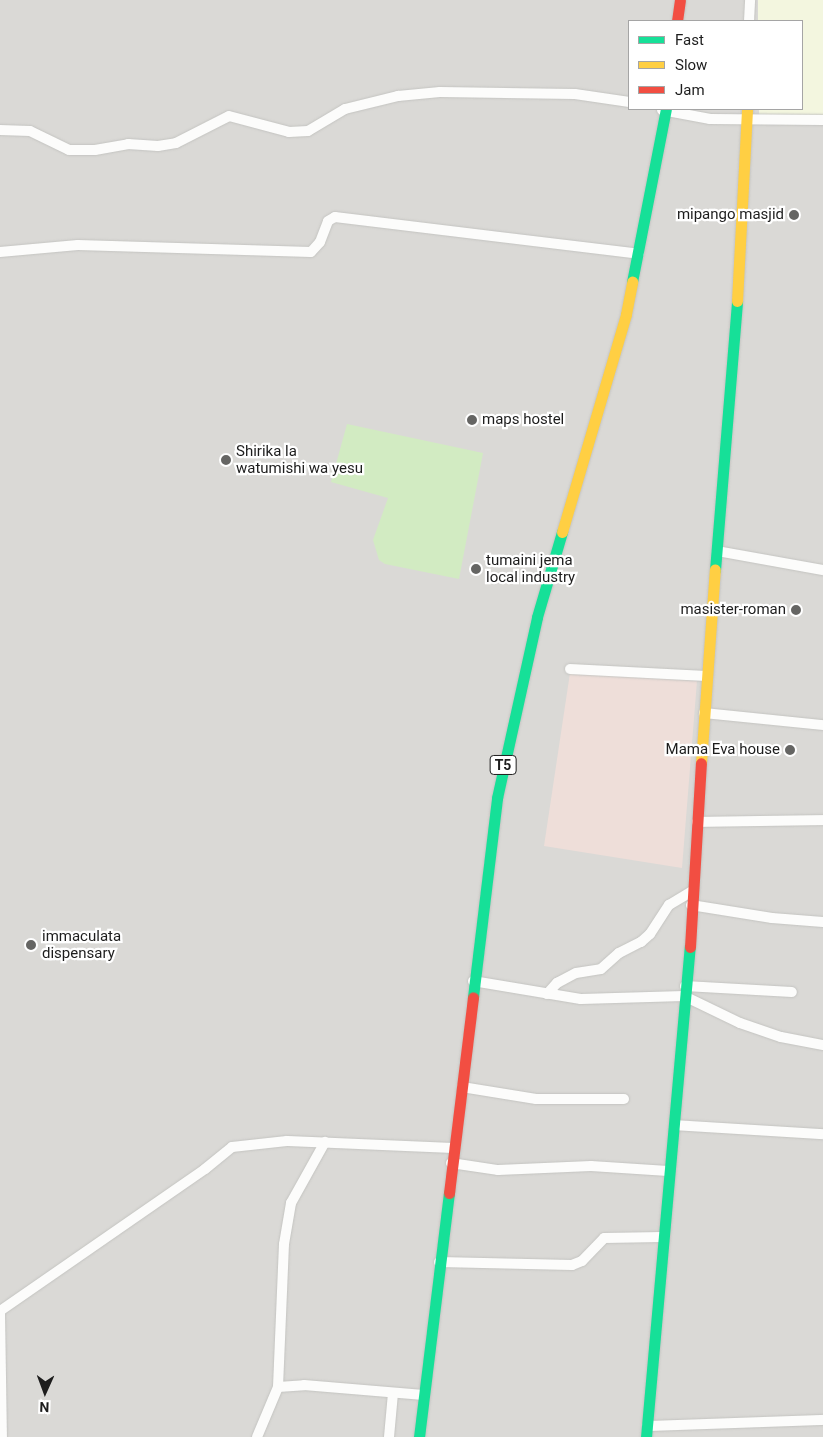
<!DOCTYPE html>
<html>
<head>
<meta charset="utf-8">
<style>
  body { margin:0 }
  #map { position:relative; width:823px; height:1437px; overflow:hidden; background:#ebeae5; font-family:Roboto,sans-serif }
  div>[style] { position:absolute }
  .residential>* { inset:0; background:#dad9d6 }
  .commercial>* { inset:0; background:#eeded9 }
  .education>* { inset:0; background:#f3f6df }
  .grass>* { inset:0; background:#d2ebc2 }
  .roads { filter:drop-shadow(0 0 1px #c4c4c1) drop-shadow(0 0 1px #c4c4c1) }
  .street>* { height:10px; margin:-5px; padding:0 5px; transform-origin:5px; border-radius:5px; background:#fcfcfb }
  .fast>* { height:11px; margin:-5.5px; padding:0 5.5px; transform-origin:5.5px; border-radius:5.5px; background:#16e098 }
  .slow>* { height:11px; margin:-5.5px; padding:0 5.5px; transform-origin:5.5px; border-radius:5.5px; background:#ffcf43 }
  .jam>* { height:11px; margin:-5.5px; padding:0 5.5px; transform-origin:5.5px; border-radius:5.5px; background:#f24e42 }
  .dots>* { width:14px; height:14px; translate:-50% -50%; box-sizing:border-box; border:2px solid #fff; border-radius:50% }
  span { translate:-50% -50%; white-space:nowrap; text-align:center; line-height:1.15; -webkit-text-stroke:4.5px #fff; paint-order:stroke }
  .shield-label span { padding:1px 4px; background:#fff; border:1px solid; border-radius:4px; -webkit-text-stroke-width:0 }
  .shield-label { font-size:14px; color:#1d1d1d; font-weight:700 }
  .poi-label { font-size:15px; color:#1d1d1d }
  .right { translate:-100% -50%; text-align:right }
  .left { translate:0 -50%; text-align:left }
  .legend { position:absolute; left:628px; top:20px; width:175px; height:90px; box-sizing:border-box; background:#fff; border:1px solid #a5a5a5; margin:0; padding:6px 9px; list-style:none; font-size:15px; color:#1d1d1d }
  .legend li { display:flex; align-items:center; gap:10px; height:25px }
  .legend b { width:25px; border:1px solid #a5a5a5 }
  .north { position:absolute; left:20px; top:1367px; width:50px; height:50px; -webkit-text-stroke:4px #fff; paint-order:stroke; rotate:182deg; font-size:14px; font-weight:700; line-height:20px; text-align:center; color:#1d1d1d }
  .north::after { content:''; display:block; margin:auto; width:18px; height:22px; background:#1d1d1d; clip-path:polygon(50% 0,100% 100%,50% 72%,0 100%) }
</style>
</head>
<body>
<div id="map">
  <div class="residential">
    <div style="clip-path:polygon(evenodd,0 0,823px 0,823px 1437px,0 1437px,0 0,629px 21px,802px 21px,802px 109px,629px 109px,629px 21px)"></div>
  </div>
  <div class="commercial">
    <div style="clip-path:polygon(570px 673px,697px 681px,682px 868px,544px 846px)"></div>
  </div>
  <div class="education">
    <div style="clip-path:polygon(758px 0,823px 0,823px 116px,759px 116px,759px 109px,802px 109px,802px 21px,758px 21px)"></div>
  </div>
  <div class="grass">
    <div style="clip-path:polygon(347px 424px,483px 453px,459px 579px,385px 564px,379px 560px,373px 540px,388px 498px,331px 482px)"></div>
  </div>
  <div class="roads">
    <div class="street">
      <div style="left:749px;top:21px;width:21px;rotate:-87deg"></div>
      <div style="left:662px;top:110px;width:49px;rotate:10.6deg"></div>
      <div style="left:710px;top:119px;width:113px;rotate:0.5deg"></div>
      <div style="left:0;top:130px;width:30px;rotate:2deg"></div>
      <div style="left:30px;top:131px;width:43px;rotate:26deg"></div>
      <div style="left:69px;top:150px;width:26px"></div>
      <div style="left:95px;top:150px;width:34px;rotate:-10deg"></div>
      <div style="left:128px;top:144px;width:30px;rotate:4deg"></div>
      <div style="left:158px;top:146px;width:18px;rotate:-9deg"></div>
      <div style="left:176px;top:143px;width:59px;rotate:-27deg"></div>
      <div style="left:229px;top:116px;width:62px;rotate:14.9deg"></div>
      <div style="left:289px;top:132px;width:19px;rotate:-3deg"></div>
      <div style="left:308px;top:131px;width:43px;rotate:-30.7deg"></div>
      <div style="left:345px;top:109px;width:55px;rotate:-13.8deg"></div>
      <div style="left:398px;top:96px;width:42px;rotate:-5.4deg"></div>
      <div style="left:440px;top:92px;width:135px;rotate:0.8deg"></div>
      <div style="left:575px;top:94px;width:55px;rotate:8.4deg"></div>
      <div style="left:0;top:252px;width:78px;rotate:-5.1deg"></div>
      <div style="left:78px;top:245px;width:233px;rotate:1.7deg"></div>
      <div style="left:311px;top:252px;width:13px;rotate:-48deg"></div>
      <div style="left:320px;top:242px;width:22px;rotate:-69deg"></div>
      <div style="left:328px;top:221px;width:8px;rotate:-30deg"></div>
      <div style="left:335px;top:217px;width:306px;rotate:6.9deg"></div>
      <div style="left:717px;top:551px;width:108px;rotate:10.2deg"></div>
      <div style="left:570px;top:669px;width:136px;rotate:2.9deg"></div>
      <div style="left:704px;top:713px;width:120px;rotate:5.8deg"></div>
      <div style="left:697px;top:822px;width:126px;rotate:-0.9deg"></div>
      <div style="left:691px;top:905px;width:82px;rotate:9.1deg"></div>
      <div style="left:772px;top:918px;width:51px;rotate:4.5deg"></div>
      <div style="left:473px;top:981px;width:109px;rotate:9.5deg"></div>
      <div style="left:581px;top:999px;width:103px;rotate:-1.7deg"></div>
      <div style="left:684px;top:996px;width:62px;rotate:25.7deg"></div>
      <div style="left:740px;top:1023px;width:43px;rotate:18.9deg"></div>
      <div style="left:781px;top:1037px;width:43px;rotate:10.8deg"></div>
      <div style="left:685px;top:986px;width:107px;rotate:3.2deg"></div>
      <div style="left:547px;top:994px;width:15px;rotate:-48deg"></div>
      <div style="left:557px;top:983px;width:21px;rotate:-28deg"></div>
      <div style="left:576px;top:973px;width:25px;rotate:-9deg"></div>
      <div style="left:601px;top:969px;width:24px;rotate:-42deg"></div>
      <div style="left:619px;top:953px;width:25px;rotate:-27deg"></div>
      <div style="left:641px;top:942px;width:12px;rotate:-42deg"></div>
      <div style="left:650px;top:934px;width:35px;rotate:-57deg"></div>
      <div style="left:669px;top:905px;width:27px;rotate:-31deg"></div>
      <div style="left:462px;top:1087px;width:75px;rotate:9.2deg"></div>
      <div style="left:536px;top:1099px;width:88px"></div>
      <div style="left:674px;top:1125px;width:149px;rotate:3.5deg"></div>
      <div style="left:451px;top:1163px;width:48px;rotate:8.5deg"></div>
      <div style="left:498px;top:1170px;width:93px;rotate:-2.5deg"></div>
      <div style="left:591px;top:1166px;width:77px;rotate:3.7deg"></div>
      <div style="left:439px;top:1262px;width:133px;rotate:1.3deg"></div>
      <div style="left:572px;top:1265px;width:11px;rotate:-22deg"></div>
      <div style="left:582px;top:1261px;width:32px;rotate:-46deg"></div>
      <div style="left:604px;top:1238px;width:58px;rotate:-1deg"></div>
      <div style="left:0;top:1311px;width:249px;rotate:-34.7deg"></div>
      <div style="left:205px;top:1169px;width:35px;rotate:-39deg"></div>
      <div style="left:232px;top:1147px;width:55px;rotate:-6.2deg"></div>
      <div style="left:287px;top:1141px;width:167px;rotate:2.4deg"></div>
      <div style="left:0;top:1313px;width:124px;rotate:89.1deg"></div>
      <div style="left:278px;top:1387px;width:143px;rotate:-87.6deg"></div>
      <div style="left:284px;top:1244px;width:42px;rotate:-80.3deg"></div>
      <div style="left:291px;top:1203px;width:70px;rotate:-60.9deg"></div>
      <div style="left:647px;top:1426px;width:176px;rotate:-2deg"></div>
      <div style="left:257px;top:1437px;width:54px;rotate:-67.2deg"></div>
      <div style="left:278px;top:1387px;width:26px;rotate:-4deg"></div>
      <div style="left:304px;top:1385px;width:120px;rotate:4.8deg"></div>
      <div style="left:389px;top:1437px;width:44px;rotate:-84.8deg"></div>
    </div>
    <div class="fast">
      <div style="left:632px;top:282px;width:176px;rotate:-78.9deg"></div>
      <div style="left:715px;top:570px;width:270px;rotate:-85.3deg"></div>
      <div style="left:473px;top:997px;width:200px;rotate:-83.1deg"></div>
      <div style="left:497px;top:798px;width:185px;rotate:-77.5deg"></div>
      <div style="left:537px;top:617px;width:89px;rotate:-73.6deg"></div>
      <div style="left:419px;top:1437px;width:246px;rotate:-83deg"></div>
      <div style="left:646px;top:1437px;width:492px;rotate:-84.9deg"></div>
    </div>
    <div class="slow">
      <div style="left:737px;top:301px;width:192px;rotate:-87deg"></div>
      <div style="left:562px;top:532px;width:227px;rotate:-73.6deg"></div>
      <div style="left:626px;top:314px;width:33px;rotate:-79deg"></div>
      <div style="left:701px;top:763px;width:194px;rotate:-85.9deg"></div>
    </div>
    <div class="jam">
      <div style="left:677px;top:21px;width:21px;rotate:-82deg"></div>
      <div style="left:690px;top:947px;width:184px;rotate:-86.6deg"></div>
      <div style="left:449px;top:1193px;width:197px;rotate:-83deg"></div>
    </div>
  </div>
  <div class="dots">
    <div style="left:794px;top:215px;background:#656563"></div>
    <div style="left:472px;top:420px;background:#656563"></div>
    <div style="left:226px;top:460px;background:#656563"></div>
    <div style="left:476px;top:569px;background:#656563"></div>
    <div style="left:796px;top:610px;background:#656563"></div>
    <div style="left:790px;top:750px;background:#656563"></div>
    <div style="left:31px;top:945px;background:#656563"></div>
  </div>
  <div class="shield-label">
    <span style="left:503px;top:765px">T5</span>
  </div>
  <div class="poi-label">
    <span class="right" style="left:784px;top:215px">mipango masjid</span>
    <span class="left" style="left:482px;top:420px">maps hostel</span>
    <span class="left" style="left:236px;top:460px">Shirika la<br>watumishi wa yesu</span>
    <span class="left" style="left:486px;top:569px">tumaini jema<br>local industry</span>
    <span class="right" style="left:786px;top:610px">masister-roman</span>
    <span class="right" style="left:780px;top:750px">Mama Eva house</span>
    <span class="left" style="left:42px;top:945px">immaculata<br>dispensary</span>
  </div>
  <ul class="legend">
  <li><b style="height:6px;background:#16e098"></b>Fast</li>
  <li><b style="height:6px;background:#ffcf43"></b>Slow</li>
  <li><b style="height:6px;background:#f24e42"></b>Jam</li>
  </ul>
  <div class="north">N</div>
</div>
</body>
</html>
